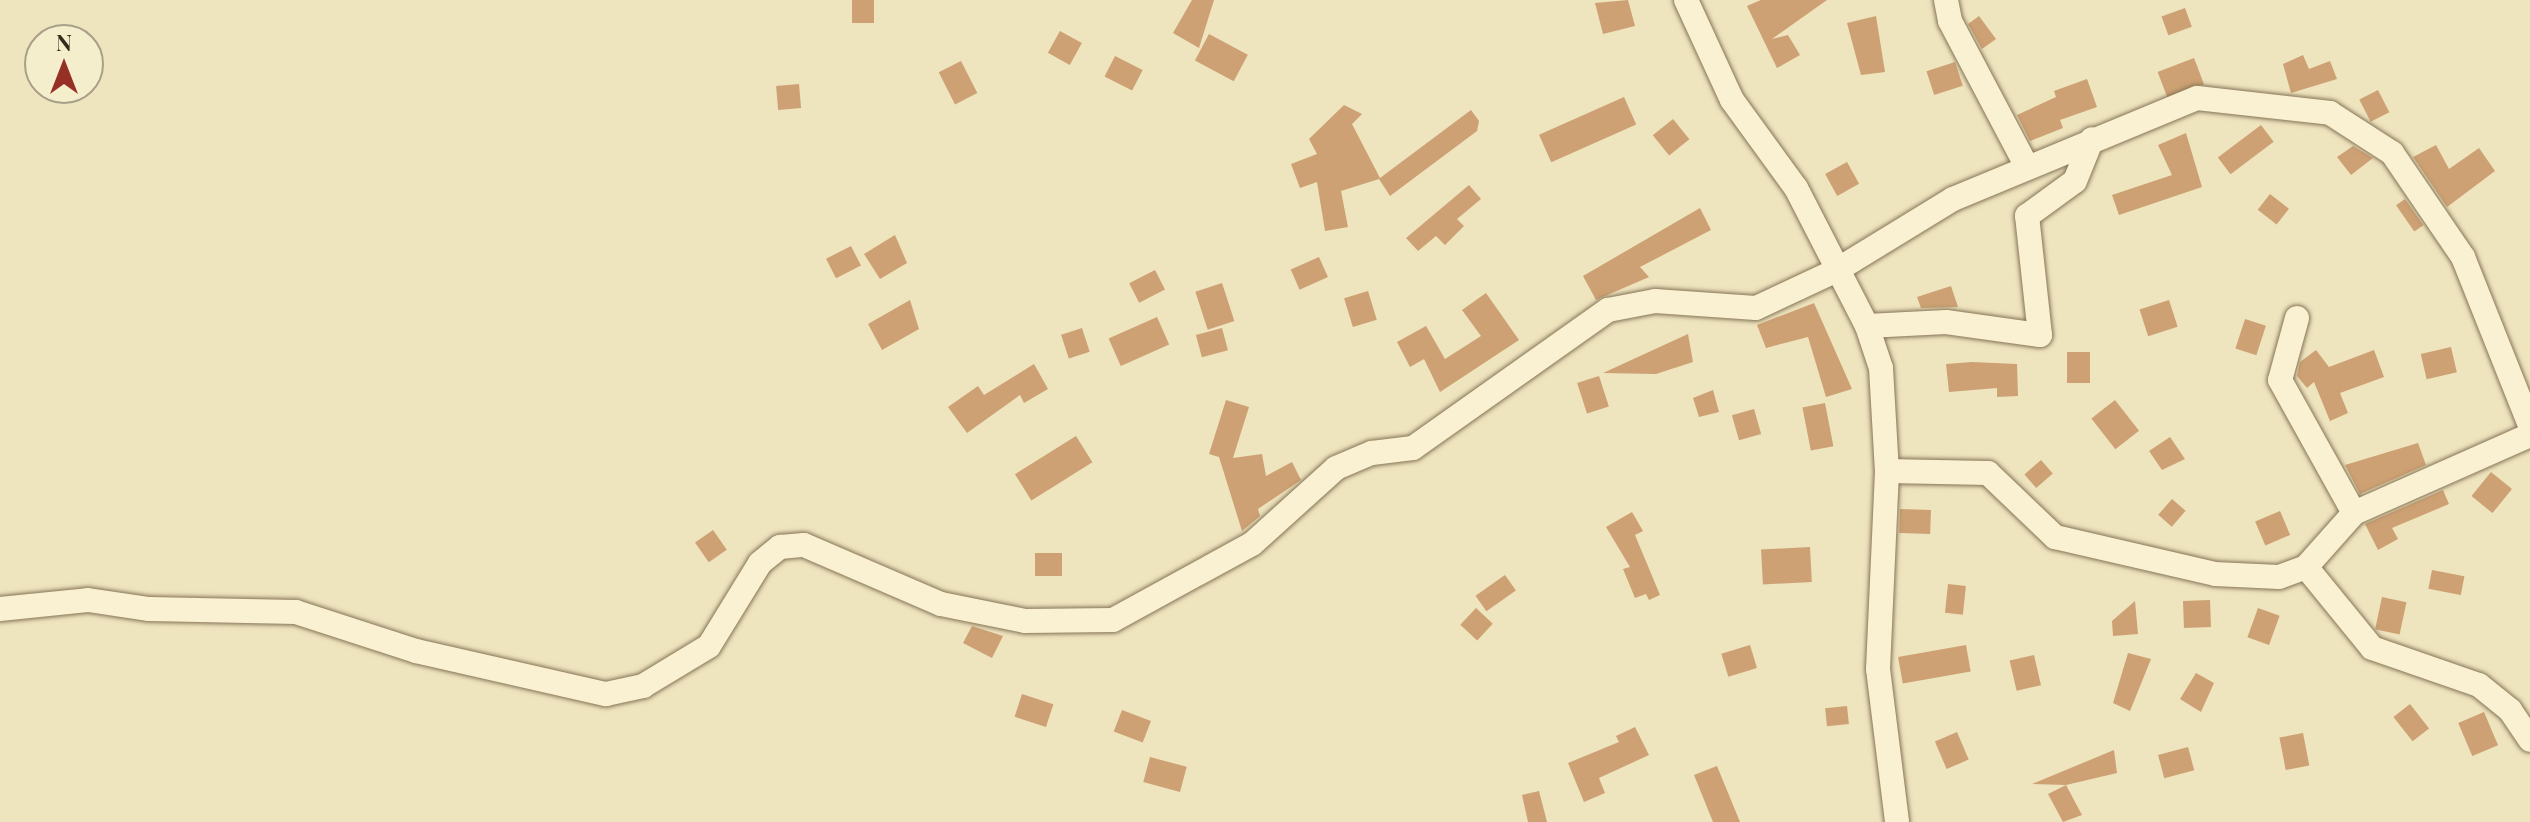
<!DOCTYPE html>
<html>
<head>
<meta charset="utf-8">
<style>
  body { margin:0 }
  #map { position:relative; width:2530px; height:822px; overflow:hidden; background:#eee4be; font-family:"Playfair Display",serif }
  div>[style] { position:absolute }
  .building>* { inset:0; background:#cda173; transform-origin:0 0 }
  .roads { filter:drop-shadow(0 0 2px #867457) drop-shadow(0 0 2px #867457) }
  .minor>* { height:24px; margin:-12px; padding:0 12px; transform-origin:12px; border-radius:12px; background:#f9f1d1 }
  span { translate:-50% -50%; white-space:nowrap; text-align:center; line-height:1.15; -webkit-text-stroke:8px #f5eecd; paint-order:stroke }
  .north { position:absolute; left:24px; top:24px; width:80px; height:80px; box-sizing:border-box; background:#f5eecd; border:2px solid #a8a086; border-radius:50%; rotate:0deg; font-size:22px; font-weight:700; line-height:32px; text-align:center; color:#352a1b }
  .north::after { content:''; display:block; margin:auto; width:28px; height:36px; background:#963026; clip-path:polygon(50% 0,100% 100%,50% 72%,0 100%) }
</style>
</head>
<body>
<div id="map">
  <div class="building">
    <div style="left:852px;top:0;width:22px;height:23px"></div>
    <div style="clip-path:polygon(1192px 0,1214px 0,1199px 48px,1173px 33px)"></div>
    <div style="clip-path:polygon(1628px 0,1635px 26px,1603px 34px,1595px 3px)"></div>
    <div style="clip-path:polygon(1761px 0,1827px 0,1772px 39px,1788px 35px,1800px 55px,1777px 68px,1747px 6px)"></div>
    <div style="left:2185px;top:8px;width:20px;height:25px;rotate:70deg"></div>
    <div style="clip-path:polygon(1876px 16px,1885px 72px,1861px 75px,1847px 23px)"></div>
    <div style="clip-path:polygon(1979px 16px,1996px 39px,1982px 49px,1968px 24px)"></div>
    <div style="left:1060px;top:31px;width:25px;height:25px;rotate:29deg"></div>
    <div style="left:1209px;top:34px;width:44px;height:30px;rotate:28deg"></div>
    <div style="clip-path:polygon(2303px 55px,2309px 69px,2330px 61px,2337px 79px,2291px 93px,2283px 64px)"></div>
    <div style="left:1115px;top:56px;width:31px;height:23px;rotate:27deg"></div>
    <div style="left:2194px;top:58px;width:28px;height:39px;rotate:69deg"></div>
    <div style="left:961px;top:61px;width:36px;height:25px;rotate:63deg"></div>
    <div style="left:1955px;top:62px;width:25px;height:30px;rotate:72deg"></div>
    <div style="clip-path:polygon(2087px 79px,2097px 107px,2060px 120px,2063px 128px,2030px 141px,2017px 115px,2056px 97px,2054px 91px)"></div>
    <div style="left:799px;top:84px;width:24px;height:23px;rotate:85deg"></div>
    <div style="left:2378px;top:90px;width:25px;height:21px;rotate:63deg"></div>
    <div style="left:1624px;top:97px;width:30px;height:93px;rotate:66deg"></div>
    <div style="clip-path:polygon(1344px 105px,1362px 114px,1352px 124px,1380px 178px,1471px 110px,1479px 121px,1477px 131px,1390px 196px,1379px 179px,1341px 191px,1348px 227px,1325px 231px,1317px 182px,1300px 188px,1291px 164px,1317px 154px,1309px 139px)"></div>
    <div style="left:1673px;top:119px;width:26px;height:26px;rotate:51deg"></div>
    <div style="left:2261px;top:125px;width:21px;height:54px;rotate:53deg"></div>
    <div style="clip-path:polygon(2186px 133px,2202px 187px,2119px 215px,2112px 195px,2172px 175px,2158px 145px)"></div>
    <div style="clip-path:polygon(2436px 145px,2449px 169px,2479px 148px,2495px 171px,2447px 207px,2413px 157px)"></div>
    <div style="clip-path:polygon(2353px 146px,2373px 158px,2351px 175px,2337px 157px)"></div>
    <div style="left:1847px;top:162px;width:25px;height:25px;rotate:61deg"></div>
    <div style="clip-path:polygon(1469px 185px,1481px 199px,1457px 219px,1464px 226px,1445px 245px,1436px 236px,1418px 251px,1406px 238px)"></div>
    <div style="left:2270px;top:194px;width:24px;height:20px;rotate:38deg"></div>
    <div style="left:2405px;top:199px;width:32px;height:11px;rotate:55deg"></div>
    <div style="clip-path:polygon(1700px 208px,1711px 230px,1640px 267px,1649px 277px,1596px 300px,1583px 276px)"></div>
    <div style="clip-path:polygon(895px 235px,907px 263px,880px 279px,864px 254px)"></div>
    <div style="left:851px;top:246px;width:22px;height:28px;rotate:63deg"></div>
    <div style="left:1319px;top:257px;width:22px;height:31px;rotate:66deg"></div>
    <div style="left:1155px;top:270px;width:22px;height:29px;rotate:63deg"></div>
    <div style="left:1222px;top:283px;width:40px;height:28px;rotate:72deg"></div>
    <div style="clip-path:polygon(1951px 286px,1958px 307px,1921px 308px,1917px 297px)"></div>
    <div style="left:1368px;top:291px;width:30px;height:25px;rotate:73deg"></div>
    <div style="clip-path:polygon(1486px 293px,1519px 340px,1440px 392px,1424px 359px,1410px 367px,1397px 342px,1426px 326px,1445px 359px,1481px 336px,1462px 310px)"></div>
    <div style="clip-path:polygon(910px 300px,919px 329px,882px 350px,868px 324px)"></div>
    <div style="left:2169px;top:300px;width:28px;height:31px;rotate:72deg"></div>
    <div style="clip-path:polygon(1814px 303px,1852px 389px,1826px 397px,1808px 337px,1766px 348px,1757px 325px)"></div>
    <div style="left:1157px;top:317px;width:30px;height:53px;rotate:66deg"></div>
    <div style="left:2245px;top:319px;width:22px;height:31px;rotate:18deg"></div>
    <div style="left:1082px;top:328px;width:25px;height:22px;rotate:72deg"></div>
    <div style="left:1222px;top:328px;width:23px;height:27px;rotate:75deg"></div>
    <div style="clip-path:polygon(1688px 334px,1693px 362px,1656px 374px,1603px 373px)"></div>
    <div style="left:2451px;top:347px;width:26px;height:31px;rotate:77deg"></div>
    <div style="clip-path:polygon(2316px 350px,2329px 367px,2374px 350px,2384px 377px,2340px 393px,2348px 413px,2330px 421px,2314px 382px,2307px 388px,2297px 376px,2300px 362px)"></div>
    <div style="left:2067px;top:352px;width:23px;height:31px"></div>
    <div style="clip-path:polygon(1972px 362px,2017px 364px,2018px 396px,1997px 397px,1997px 388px,1949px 392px,1946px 364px)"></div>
    <div style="clip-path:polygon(1034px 364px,1048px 389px,1024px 403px,1020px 395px,967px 433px,948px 407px,978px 386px,984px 395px)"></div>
    <div style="left:1599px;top:376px;width:32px;height:23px;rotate:72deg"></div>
    <div style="clip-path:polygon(1713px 390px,1719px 412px,1699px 417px,1693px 398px)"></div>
    <div style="clip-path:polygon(1226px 400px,1249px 407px,1233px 458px,1262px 454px,1266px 476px,1292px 462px,1301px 480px,1258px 509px,1260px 516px,1242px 531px,1219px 457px,1209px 454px)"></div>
    <div style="left:2115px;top:400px;width:39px;height:30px;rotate:52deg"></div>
    <div style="left:1825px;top:403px;width:44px;height:23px;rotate:79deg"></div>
    <div style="left:1754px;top:409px;width:26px;height:23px;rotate:74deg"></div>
    <div style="left:1076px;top:436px;width:31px;height:72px;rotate:58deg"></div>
    <div style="clip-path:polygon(2170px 437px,2185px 459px,2162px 470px,2149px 451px)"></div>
    <div style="clip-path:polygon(2418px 443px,2426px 465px,2360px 494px,2345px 465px)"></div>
    <div style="left:2041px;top:460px;width:18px;height:22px;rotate:49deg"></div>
    <div style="left:2491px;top:472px;width:27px;height:31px;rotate:39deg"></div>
    <div style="clip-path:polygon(2443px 490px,2449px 504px,2392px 528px,2398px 539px,2378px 550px,2365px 524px)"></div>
    <div style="left:2172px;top:499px;width:18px;height:21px;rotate:41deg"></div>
    <div style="left:1900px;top:509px;width:31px;height:24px;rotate:2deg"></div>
    <div style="left:2280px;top:511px;width:26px;height:27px;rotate:67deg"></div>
    <div style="clip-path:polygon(1632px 512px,1643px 531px,1635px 535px,1660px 595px,1649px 600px,1646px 594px,1635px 598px,1623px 569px,1630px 567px,1606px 527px)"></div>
    <div style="left:713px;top:530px;width:24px;height:22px;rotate:55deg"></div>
    <div style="left:1810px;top:547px;width:35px;height:49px;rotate:87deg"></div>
    <div style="left:1062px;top:553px;width:23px;height:27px;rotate:90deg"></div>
    <div style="left:2432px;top:570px;width:33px;height:19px;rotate:11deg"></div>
    <div style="left:1505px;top:575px;width:19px;height:36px;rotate:55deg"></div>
    <div style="left:1948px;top:584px;width:18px;height:29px;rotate:6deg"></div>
    <div style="left:2382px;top:597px;width:25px;height:33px;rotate:12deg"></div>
    <div style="left:2210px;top:600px;width:27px;height:27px;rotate:88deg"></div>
    <div style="clip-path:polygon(2135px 601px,2138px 634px,2113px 636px,2112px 621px)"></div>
    <div style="left:1476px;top:608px;width:23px;height:23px;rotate:43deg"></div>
    <div style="left:2258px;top:608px;width:23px;height:31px;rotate:20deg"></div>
    <div style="clip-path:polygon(972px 626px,1003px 636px,992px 658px,963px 643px)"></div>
    <div style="left:1750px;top:645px;width:24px;height:30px;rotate:73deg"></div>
    <div style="left:1966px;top:645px;width:27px;height:69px;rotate:80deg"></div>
    <div style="clip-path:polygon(2128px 653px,2151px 659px,2130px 711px,2113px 703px)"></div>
    <div style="left:2034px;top:655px;width:31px;height:25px;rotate:77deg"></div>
    <div style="clip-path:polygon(2196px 673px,2214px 683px,2201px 712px,2180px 699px)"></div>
    <div style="left:1022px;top:694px;width:33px;height:24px;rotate:18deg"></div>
    <div style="left:2410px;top:704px;width:31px;height:21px;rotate:52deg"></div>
    <div style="left:1847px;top:706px;width:18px;height:22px;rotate:84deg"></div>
    <div style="left:1122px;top:710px;width:31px;height:23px;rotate:21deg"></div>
    <div style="left:2484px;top:712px;width:36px;height:28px;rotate:67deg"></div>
    <div style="clip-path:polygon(1635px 727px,1649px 755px,1599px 778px,1605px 793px,1584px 802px,1568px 763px,1619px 742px,1616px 736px)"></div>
    <div style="left:1957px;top:732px;width:30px;height:24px;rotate:67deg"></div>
    <div style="left:2303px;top:733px;width:33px;height:24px;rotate:79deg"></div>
    <div style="left:2188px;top:747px;width:24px;height:31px;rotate:75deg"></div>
    <div style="clip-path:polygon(2114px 750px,2117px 773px,2066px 785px,2082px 815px,2063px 822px,2048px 794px,2066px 785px,2032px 784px)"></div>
    <div style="left:1150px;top:757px;width:38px;height:26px;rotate:15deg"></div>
    <div style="clip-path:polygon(1717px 766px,1740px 822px,1713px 822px,1694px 775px)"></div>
    <div style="clip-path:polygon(1539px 791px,1547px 822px,1528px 822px,1522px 795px)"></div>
  </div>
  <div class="roads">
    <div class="minor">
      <div style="left:1686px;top:0;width:110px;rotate:65.3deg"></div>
      <div style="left:1732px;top:100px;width:109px;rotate:54deg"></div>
      <div style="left:1796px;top:188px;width:155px;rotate:62.8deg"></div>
      <div style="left:1867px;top:326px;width:44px;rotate:71.6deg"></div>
      <div style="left:1881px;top:368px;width:103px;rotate:86.7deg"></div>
      <div style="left:1887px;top:471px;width:198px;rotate:92.6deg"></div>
      <div style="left:1878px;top:669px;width:154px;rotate:82.9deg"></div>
      <div style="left:1946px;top:0;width:21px;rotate:79deg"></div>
      <div style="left:1950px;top:21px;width:165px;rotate:62.2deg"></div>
      <div style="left:2297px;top:318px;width:64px;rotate:105.3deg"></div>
      <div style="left:2280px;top:380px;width:152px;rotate:60.9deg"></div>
      <div style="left:1867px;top:326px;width:79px;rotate:-2.9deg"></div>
      <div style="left:1946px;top:322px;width:95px;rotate:7.9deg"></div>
      <div style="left:2040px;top:335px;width:120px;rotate:-96.2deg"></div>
      <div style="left:2027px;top:216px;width:59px;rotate:-36.1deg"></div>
      <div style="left:2075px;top:181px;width:45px;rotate:-68deg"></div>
      <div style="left:1887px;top:471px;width:101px;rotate:1.1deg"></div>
      <div style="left:1988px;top:473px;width:93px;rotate:43.7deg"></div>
      <div style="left:2055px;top:537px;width:164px;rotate:13deg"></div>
      <div style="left:2215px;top:574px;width:64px;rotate:2.7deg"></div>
      <div style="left:2279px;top:577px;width:29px;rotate:-20deg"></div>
      <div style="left:2306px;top:567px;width:72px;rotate:-48.4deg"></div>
      <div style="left:2354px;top:513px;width:193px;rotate:-23.9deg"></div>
      <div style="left:2306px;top:567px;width:104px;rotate:50.8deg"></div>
      <div style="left:2372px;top:648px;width:113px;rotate:19.1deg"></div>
      <div style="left:2479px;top:685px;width:40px;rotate:39deg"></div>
      <div style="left:2510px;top:710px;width:36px;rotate:56deg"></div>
      <div style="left:0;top:609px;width:88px;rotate:-5.8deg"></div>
      <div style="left:88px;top:600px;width:62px;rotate:8.4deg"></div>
      <div style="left:149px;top:609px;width:147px;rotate:1.2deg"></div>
      <div style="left:296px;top:612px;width:126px;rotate:18deg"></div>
      <div style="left:416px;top:651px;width:195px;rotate:12.8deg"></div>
      <div style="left:606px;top:694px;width:38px;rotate:-12deg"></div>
      <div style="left:643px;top:686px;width:77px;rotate:-31.2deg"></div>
      <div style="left:709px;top:646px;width:97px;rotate:-58.4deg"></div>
      <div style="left:760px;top:563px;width:26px;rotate:-39deg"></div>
      <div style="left:780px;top:547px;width:24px;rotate:-5deg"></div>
      <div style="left:804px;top:545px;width:149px;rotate:23.3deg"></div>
      <div style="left:941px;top:604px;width:86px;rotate:11.4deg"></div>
      <div style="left:1025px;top:621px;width:88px;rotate:-0.7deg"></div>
      <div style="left:1113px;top:620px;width:158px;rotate:-28.7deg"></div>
      <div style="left:1252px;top:544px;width:113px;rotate:-42.1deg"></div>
      <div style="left:1336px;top:468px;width:39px;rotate:-23deg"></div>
      <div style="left:1372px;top:453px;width:41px;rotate:-7deg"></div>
      <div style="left:1413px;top:448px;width:239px;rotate:-35.3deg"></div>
      <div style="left:1608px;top:310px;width:48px;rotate:-10.8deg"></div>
      <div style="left:1655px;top:301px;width:101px;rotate:4deg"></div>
      <div style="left:1756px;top:308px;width:89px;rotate:-25.1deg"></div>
      <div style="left:1837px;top:270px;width:136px;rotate:-31.5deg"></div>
      <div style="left:1953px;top:199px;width:264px;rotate:-22.5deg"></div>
      <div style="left:2197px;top:98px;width:134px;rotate:6.4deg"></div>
      <div style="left:2330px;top:113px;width:74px;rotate:32.8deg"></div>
      <div style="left:2392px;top:153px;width:126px;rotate:55.7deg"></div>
      <div style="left:2463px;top:257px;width:181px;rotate:68.3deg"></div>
    </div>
  </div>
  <div class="north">N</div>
</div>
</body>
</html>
